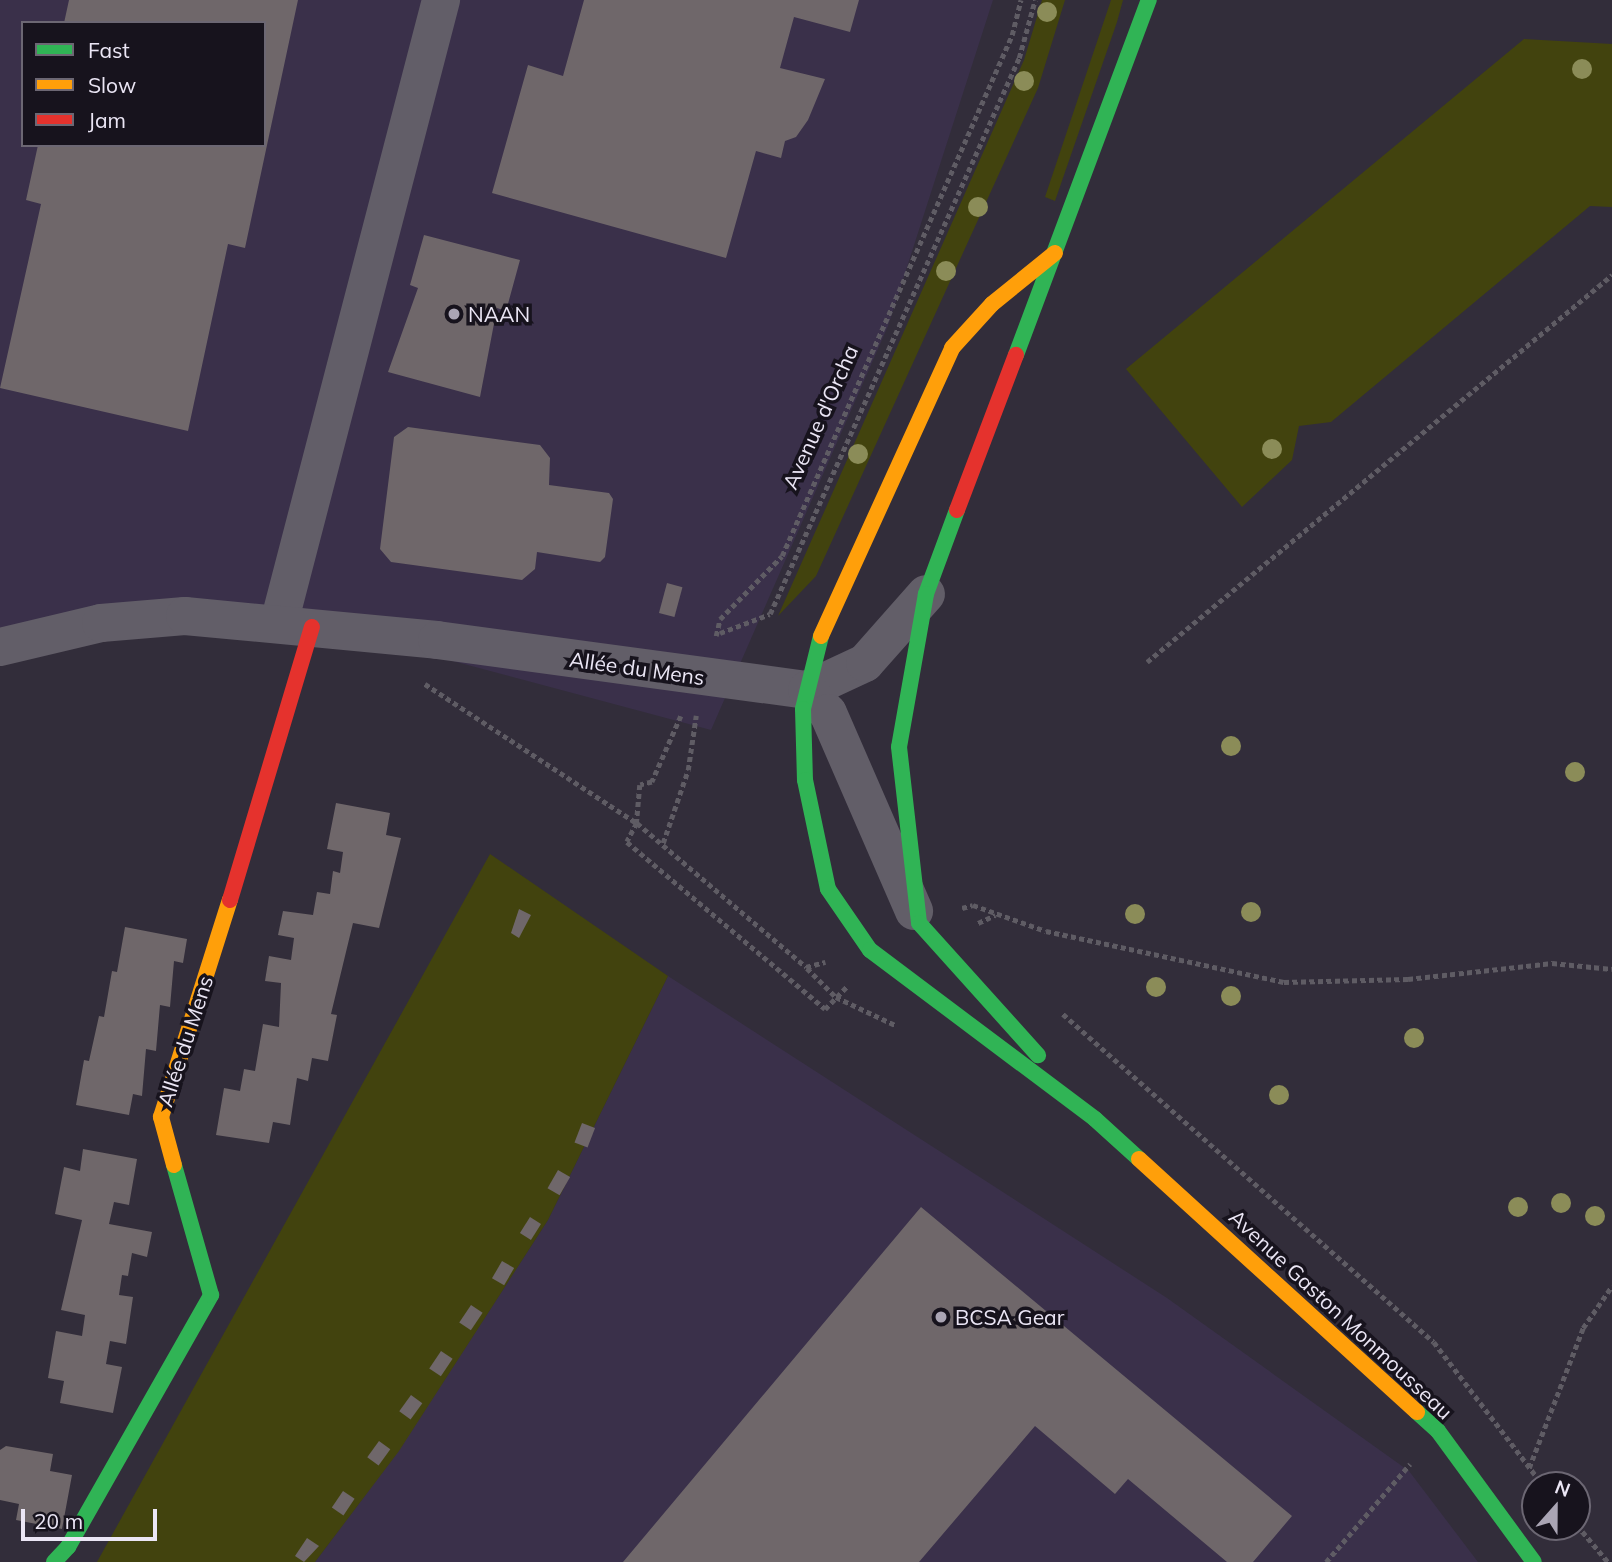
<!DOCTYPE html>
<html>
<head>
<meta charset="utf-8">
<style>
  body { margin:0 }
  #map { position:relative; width:1612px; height:1562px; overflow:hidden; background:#322d3a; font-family:Mulish,sans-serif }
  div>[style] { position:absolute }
  .built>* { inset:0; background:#3a304a }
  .green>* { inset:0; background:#42430e }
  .building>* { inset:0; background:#6f676a; transform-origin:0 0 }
  .path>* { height:4.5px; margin-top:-2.25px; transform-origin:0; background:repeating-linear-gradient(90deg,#5f5c64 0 5px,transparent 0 8.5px) }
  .street>* { height:38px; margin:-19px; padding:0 19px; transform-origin:19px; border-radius:19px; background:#625e68 }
  .fast>* { height:16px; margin:-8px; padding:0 8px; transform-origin:8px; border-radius:8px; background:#30b455 }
  .slow>* { height:16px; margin:-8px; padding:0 8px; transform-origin:8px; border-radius:8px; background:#ff9f0a }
  .jam>* { height:16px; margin:-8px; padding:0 8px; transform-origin:8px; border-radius:8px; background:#e5322d }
  .trees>* { width:20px; height:20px; margin:-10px; border-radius:50%; background:#8b8c58 }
  .dots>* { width:19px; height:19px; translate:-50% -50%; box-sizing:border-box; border:4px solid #17131d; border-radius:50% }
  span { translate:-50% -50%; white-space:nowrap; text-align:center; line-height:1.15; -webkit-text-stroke:7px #17131d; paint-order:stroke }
  .poi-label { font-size:21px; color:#ebe6f5 }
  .left { translate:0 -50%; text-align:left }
  .street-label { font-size:21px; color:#ebe6f5 }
  .legend { position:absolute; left:21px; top:21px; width:245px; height:126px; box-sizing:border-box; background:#17131d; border:2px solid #6c6773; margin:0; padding:9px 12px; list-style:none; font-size:21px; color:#ebe6f5 }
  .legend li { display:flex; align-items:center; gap:14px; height:35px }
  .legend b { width:35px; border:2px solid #6c6773 }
  .north { position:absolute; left:1521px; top:1471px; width:70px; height:70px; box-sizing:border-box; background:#17131d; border:2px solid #6c6773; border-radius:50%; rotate:21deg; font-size:19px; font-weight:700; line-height:28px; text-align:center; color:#ebe6f5 }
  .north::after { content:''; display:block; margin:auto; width:24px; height:32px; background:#aaa5b4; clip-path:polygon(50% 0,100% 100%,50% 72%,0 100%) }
  .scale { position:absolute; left:21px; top:1509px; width:136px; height:32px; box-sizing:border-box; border:4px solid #ebe6f5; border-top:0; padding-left:9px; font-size:21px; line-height:24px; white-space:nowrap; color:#ebe6f5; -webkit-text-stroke:5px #17131d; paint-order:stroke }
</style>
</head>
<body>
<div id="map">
  <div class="built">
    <div style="clip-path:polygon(evenodd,0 0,993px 0,888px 326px,711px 730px,385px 643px,208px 619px,0 642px,0 0,23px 23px,264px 23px,264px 145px,23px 145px,23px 23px)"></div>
    <div style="clip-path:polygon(668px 976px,1167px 1298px,1409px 1471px,1478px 1562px,315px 1562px,399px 1450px,548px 1220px)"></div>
  </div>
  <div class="green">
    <div style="clip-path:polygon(1042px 0,1065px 0,1038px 88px,816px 576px,778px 616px,1024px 60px)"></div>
    <div style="clip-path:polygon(1111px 0,1123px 0,1117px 22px,1055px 201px,1045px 197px)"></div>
    <div style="clip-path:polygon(1524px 39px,1612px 44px,1612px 207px,1590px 206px,1331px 422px,1299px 426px,1292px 460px,1242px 507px,1126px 369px)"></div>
    <div style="clip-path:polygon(490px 854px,668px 976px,548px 1220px,399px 1451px,315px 1562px,97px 1562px)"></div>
  </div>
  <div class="building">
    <div style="clip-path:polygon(69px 0,298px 0,245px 248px,228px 244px,188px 431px,0 388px,41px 204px,26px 200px,38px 145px,264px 145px,264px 23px,64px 23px)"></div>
    <div style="clip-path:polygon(584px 0,859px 0,850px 32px,794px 17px,780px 68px,825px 79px,808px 120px,796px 137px,785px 141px,781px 158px,756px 151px,726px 258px,492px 193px,528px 65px,563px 76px)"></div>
    <div style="clip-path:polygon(424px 235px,520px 260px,506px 311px,497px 308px,480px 397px,388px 372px,418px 288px,410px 285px)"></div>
    <div style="clip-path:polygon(408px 427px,540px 445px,550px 458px,549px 485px,609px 493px,613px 499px,605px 557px,600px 562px,537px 552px,535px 569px,522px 580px,391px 562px,380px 549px,394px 437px)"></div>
    <div style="left:667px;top:583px;width:16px;height:31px;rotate:15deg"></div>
    <div style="clip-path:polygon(336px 803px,390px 813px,386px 835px,401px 838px,379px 928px,353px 923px,331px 1014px,337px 1015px,328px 1061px,312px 1058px,308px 1081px,297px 1078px,290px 1125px,273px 1122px,269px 1143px,216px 1135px,224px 1088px,240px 1091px,244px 1069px,255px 1071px,263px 1024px,279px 1027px,281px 983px,265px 981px,269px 956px,291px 960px,294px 938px,278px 935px,283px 911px,313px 915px,317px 892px,330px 894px,333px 871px,340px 873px,343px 852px,327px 849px)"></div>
    <div style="clip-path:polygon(519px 909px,531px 915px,519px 938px,511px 933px)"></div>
    <div style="clip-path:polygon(125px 927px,187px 939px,183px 963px,174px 961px,170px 1007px,160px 1005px,156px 1051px,146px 1049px,142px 1096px,133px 1094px,129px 1115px,76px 1105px,84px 1060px,89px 1061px,99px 1016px,104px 1017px,112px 971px,117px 972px)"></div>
    <div style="left:582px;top:1123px;width:14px;height:21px;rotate:21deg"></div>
    <div style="clip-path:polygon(83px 1149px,137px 1159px,129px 1205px,114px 1202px,109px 1224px,152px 1232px,147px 1257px,132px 1253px,128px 1276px,122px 1275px,119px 1295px,133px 1297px,126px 1344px,110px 1341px,106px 1364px,122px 1367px,113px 1413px,60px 1403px,64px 1381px,48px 1378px,56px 1331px,82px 1336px,85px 1315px,61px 1310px,82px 1220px,55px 1214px,64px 1167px,80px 1171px)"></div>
    <div style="left:558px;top:1170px;width:14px;height:21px;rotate:30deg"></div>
    <div style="clip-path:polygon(921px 1207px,1292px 1516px,1253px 1562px,1227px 1562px,1128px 1479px,1115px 1494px,1035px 1426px,919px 1562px,623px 1562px)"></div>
    <div style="left:530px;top:1217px;width:13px;height:19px;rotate:32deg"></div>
    <div style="left:502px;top:1261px;width:14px;height:20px;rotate:30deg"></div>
    <div style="left:471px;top:1305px;width:14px;height:21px;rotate:34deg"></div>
    <div style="left:441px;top:1351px;width:14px;height:21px;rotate:34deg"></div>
    <div style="left:411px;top:1395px;width:14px;height:20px;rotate:36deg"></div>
    <div style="left:379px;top:1441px;width:14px;height:20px;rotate:36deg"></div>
    <div style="clip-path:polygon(6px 1446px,53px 1454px,50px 1471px,72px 1475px,62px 1529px,16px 1520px,19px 1504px,0 1500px,0 1450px)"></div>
    <div style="left:343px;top:1491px;width:14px;height:20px;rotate:34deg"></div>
    <div style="clip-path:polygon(307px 1538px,319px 1546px,304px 1562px,295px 1556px)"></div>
  </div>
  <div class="path">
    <div style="left:720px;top:633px;width:53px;rotate:-20.8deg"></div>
    <div style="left:770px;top:614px;width:609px;rotate:-65.88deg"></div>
    <div style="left:1019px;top:58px;width:60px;rotate:-74.6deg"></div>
    <div style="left:716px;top:636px;width:17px;rotate:-77deg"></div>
    <div style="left:720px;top:619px;width:88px;rotate:-45.5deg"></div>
    <div style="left:782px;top:556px;width:570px;rotate:-66.18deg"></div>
    <div style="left:1012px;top:35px;width:36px;rotate:-76deg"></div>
    <div style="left:1147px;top:662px;width:605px;rotate:-39.77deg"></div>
    <div style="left:425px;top:684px;width:254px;rotate:33.3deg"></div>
    <div style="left:637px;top:823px;width:222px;rotate:40.4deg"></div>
    <div style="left:806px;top:967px;width:20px;rotate:-15deg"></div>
    <div style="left:681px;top:716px;width:72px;rotate:113.7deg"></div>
    <div style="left:652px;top:782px;width:12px;rotate:166deg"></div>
    <div style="left:640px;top:785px;width:38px;rotate:95deg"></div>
    <div style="left:637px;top:823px;width:21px;rotate:118deg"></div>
    <div style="left:627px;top:842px;width:259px;rotate:40.1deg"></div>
    <div style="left:825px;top:1009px;width:32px;rotate:-46deg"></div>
    <div style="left:663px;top:843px;width:77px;rotate:-71.1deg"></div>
    <div style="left:688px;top:770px;width:55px;rotate:-81.6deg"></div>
    <div style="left:962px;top:908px;width:11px;rotate:-15deg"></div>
    <div style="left:973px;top:905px;width:77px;rotate:19.6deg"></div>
    <div style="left:1046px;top:931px;width:243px;rotate:12.1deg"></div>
    <div style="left:1284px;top:982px;width:124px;rotate:-1.4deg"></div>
    <div style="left:1408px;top:979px;width:145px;rotate:-6.3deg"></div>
    <div style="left:1552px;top:963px;width:60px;rotate:5.7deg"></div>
    <div style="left:978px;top:923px;width:19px;rotate:-25deg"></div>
    <div style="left:807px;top:968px;width:41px;rotate:45deg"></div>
    <div style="left:836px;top:997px;width:65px;rotate:25.4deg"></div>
    <div style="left:1063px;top:1014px;width:495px;rotate:41.5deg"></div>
    <div style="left:1434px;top:1342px;width:180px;rotate:52.7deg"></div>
    <div style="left:1529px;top:1468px;width:150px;rotate:-68.9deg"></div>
    <div style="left:1583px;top:1328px;width:51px;rotate:-55.4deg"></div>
    <div style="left:1577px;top:1525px;width:48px;rotate:50deg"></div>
    <div style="left:1326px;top:1562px;width:129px;rotate:-49.4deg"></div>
  </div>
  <div class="street">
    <div style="left:279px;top:623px;width:644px;rotate:-75.42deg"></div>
    <div style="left:0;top:647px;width:104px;rotate:-13.4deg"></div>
    <div style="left:101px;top:623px;width:84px;rotate:-4.8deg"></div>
    <div style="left:185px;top:616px;width:253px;rotate:5.4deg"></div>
    <div style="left:437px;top:640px;width:373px;rotate:7.7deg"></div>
    <div style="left:807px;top:690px;width:64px;rotate:-25deg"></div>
    <div style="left:865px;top:663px;width:92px;rotate:-48.5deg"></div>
    <div style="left:807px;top:690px;width:31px;rotate:48deg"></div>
    <div style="left:828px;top:713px;width:216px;rotate:66.5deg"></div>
  </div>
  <div class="fast">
    <div style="left:1016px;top:355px;width:379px;rotate:-69.5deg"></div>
    <div style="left:957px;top:510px;width:90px;rotate:110.3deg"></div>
    <div style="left:926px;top:594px;width:155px;rotate:100deg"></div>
    <div style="left:899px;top:747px;width:177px;rotate:83.5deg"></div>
    <div style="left:919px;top:923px;width:178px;rotate:48deg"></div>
    <div style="left:821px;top:636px;width:75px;rotate:103.9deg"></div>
    <div style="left:803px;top:709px;width:71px;rotate:88.4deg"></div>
    <div style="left:805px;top:780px;width:111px;rotate:78.1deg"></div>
    <div style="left:828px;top:889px;width:74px;rotate:55.5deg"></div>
    <div style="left:870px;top:950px;width:281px;rotate:36.9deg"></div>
    <div style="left:1095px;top:1119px;width:59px;rotate:42.3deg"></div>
    <div style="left:1417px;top:1412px;width:28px;rotate:42deg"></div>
    <div style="left:1438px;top:1431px;width:162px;rotate:53.8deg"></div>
    <div style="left:54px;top:1562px;width:21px;rotate:-47deg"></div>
    <div style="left:68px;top:1547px;width:290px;rotate:-60.4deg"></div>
    <div style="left:211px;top:1295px;width:135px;rotate:-105.9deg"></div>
  </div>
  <div class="slow">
    <div style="left:821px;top:636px;width:316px;rotate:-65.5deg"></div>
    <div style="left:952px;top:348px;width:59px;rotate:-47.7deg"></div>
    <div style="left:992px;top:304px;width:81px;rotate:-39deg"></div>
    <div style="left:1139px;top:1159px;width:376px;rotate:42.3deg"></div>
    <div style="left:174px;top:1165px;width:50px;rotate:-105.2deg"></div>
    <div style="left:161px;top:1117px;width:228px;rotate:-72.4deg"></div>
  </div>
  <div class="jam">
    <div style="left:957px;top:510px;width:166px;rotate:-69.2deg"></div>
    <div style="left:230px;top:900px;width:285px;rotate:-73.3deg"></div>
  </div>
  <div class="trees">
    <div style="left:1047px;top:12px"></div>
    <div style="left:1582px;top:69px"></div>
    <div style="left:1024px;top:81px"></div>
    <div style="left:978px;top:207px"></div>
    <div style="left:946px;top:271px"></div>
    <div style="left:1272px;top:449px"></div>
    <div style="left:858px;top:454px"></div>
    <div style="left:1231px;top:746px"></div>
    <div style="left:1575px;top:772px"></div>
    <div style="left:1251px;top:912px"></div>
    <div style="left:1135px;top:914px"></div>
    <div style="left:1156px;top:987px"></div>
    <div style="left:1231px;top:996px"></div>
    <div style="left:1414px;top:1038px"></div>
    <div style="left:1279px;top:1095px"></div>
    <div style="left:1561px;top:1203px"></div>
    <div style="left:1518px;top:1207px"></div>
    <div style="left:1595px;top:1216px"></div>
  </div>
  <div class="dots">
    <div style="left:454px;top:314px;background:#aaa5b4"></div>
    <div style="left:941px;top:1317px;background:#aaa5b4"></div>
  </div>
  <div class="poi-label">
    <span class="left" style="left:468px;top:314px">NAAN</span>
    <span class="left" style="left:955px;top:1317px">BCSA Gear</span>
  </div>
  <div class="street-label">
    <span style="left:820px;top:417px;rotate:-66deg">Avenue d'Orcha</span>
    <span style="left:637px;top:668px;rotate:8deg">Allée du Mens</span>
    <span style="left:185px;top:1041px;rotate:-72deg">Allée du Mens</span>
    <span style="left:1341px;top:1314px;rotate:43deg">Avenue Gaston Monmousseau</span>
  </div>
  <ul class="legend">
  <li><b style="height:9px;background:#30b455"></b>Fast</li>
  <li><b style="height:9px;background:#ff9f0a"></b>Slow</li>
  <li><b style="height:9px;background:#e5322d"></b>Jam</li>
  </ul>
  <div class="north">N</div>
  <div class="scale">20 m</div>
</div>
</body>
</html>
